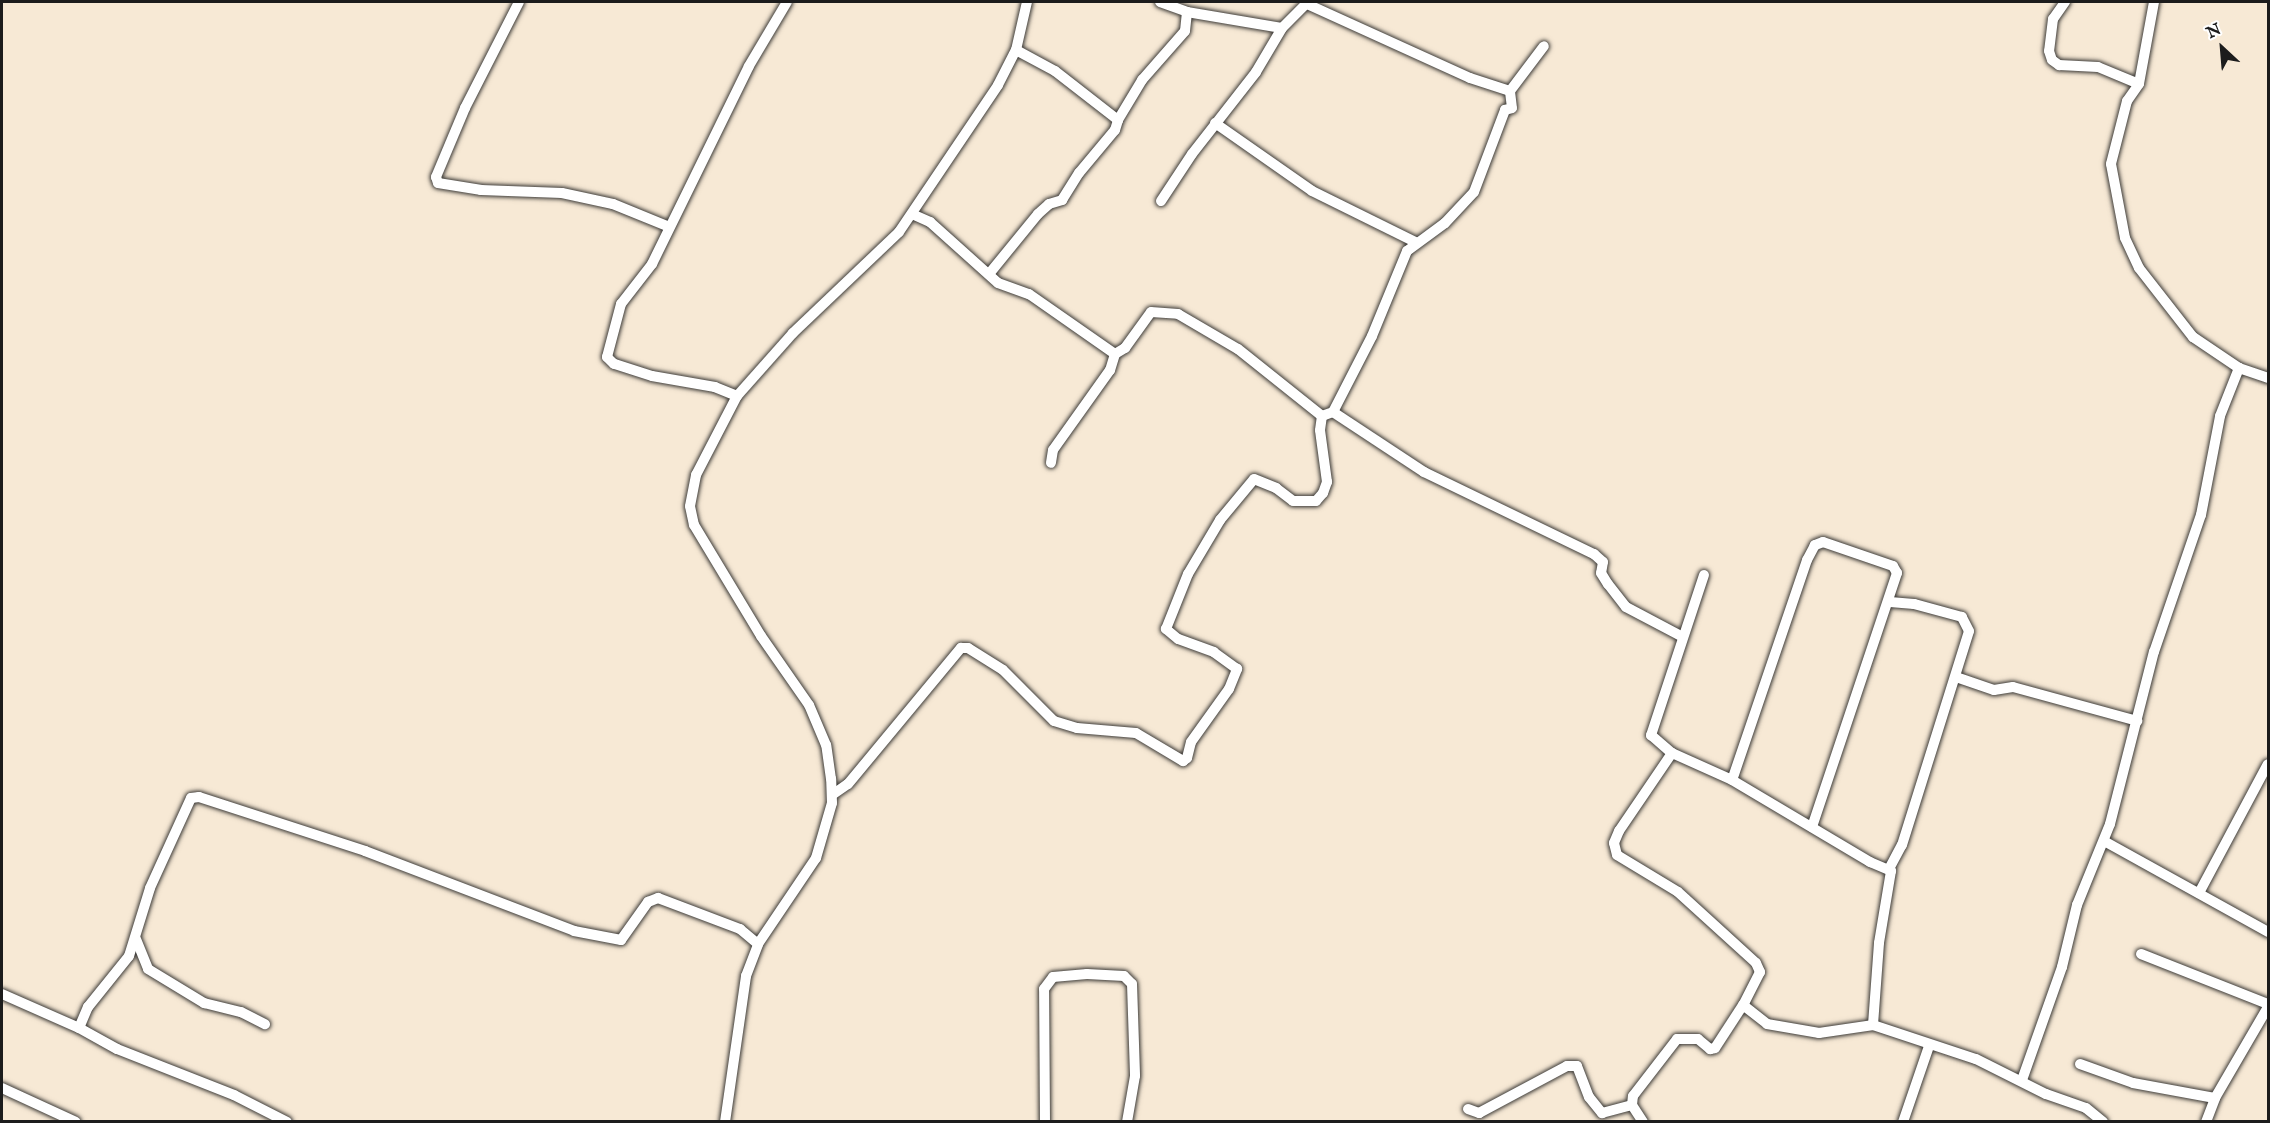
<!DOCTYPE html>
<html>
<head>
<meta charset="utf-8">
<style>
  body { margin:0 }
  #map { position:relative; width:2270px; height:1123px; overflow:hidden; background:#f7e9d5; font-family:"IM FELL English",serif }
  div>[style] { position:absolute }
  .roads { filter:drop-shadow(0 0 2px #3d3b38) drop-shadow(0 0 2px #3d3b38) }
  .minor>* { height:10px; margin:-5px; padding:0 5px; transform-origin:5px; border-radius:5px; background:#fff }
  span { translate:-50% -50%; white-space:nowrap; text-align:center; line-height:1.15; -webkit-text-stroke:5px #fff; paint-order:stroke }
  .frame { position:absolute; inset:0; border:3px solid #1c1c1c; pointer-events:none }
  .north { position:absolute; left:2192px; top:18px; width:60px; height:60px; -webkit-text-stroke:4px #fff; paint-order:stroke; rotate:334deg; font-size:16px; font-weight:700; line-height:24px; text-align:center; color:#1c1c1c }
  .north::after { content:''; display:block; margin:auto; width:21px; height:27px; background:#1c1c1c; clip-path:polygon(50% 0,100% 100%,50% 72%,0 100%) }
</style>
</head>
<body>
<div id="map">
  <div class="roads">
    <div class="minor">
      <div style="left:519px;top:2px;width:119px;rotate:117deg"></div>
      <div style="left:465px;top:108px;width:75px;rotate:112.8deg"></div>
      <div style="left:436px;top:177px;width:6px;rotate:72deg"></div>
      <div style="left:438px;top:183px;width:44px;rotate:9.2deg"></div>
      <div style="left:481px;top:190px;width:81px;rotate:2.1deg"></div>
      <div style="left:562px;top:193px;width:52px;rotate:12.2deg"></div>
      <div style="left:613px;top:204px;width:58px;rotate:22.2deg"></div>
      <div style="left:1160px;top:2px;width:29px;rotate:20deg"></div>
      <div style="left:1187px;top:12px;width:96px;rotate:9.6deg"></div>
      <div style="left:2065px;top:2px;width:21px;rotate:125deg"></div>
      <div style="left:2053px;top:19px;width:32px;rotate:97deg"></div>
      <div style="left:2049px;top:51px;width:9px;rotate:72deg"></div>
      <div style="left:2052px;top:60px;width:9px;rotate:36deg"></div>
      <div style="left:2059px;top:65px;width:39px;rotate:3deg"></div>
      <div style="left:2098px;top:67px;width:44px;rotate:22.5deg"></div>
      <div style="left:2154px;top:2px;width:83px;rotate:100.4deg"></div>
      <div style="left:2139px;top:84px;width:21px;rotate:125deg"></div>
      <div style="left:2127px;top:101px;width:65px;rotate:104.3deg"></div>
      <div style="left:2111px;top:164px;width:75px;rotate:79.3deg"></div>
      <div style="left:2125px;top:238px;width:33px;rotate:65deg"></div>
      <div style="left:2139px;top:268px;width:88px;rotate:52deg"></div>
      <div style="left:2193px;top:337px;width:55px;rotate:34deg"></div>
      <div style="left:2239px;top:368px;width:31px;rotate:19deg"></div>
      <div style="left:1307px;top:4px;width:179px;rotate:24.4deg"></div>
      <div style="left:1470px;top:78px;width:42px;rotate:18deg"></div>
      <div style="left:1016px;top:50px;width:44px;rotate:28.3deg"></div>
      <div style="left:1055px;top:71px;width:80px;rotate:37.9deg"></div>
      <div style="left:1118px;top:120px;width:47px;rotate:-59deg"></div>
      <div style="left:1142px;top:80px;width:65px;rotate:-48.7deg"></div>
      <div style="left:1185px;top:31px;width:19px;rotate:-84deg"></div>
      <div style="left:1215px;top:123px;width:118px;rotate:35deg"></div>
      <div style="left:1312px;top:191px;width:117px;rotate:26.3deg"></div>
      <div style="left:1161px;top:201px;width:56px;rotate:-56.6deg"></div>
      <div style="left:1192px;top:154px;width:104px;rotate:-52deg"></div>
      <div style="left:1256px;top:72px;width:51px;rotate:-59.4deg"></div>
      <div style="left:1282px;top:28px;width:37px;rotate:-45deg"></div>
      <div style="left:912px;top:214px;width:20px;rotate:24deg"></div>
      <div style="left:930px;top:222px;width:91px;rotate:41.9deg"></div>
      <div style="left:998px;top:283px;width:33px;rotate:20deg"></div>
      <div style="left:1029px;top:294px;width:105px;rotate:34.9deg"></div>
      <div style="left:1115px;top:354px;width:17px;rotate:107deg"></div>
      <div style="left:1110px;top:370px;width:98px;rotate:125.5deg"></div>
      <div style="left:1053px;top:450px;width:13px;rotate:99deg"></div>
      <div style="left:989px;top:274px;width:77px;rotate:-50.8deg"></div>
      <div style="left:1038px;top:214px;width:15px;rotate:-42deg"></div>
      <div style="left:1049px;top:204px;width:14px;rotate:-17deg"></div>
      <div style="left:1062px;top:200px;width:32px;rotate:-58deg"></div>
      <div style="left:1079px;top:173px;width:56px;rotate:-50.1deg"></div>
      <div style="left:1115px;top:130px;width:10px;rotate:-73deg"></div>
      <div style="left:1115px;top:354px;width:12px;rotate:-31deg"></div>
      <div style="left:1125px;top:348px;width:44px;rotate:-54.2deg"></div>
      <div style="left:1151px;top:312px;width:27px;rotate:4deg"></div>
      <div style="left:1178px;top:314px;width:69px;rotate:30.3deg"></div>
      <div style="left:1238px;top:349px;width:107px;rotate:38.6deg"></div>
      <div style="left:737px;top:396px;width:24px;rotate:-158deg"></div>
      <div style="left:715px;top:387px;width:64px;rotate:-170.1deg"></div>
      <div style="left:652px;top:376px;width:40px;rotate:-162deg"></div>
      <div style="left:614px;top:364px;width:10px;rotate:-135deg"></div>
      <div style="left:607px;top:357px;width:55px;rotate:-75.2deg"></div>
      <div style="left:621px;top:304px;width:51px;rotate:-52.2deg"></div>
      <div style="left:652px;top:264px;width:220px;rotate:-63.9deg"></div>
      <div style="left:749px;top:66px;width:74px;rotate:-59.3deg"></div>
      <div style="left:1333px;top:412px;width:109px;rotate:33.4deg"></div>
      <div style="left:1424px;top:472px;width:189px;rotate:25.8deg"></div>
      <div style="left:1594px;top:554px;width:12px;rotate:42deg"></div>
      <div style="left:1603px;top:562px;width:11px;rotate:100deg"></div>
      <div style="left:1601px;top:573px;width:13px;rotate:58deg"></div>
      <div style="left:1608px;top:584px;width:29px;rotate:52deg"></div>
      <div style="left:1626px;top:607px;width:64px;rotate:27.8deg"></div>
      <div style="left:1704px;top:575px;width:169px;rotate:108.3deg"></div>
      <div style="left:1651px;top:735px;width:28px;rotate:41deg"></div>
      <div style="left:1672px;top:753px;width:66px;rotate:24.2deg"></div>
      <div style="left:1956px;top:677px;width:40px;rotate:18.9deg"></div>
      <div style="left:1994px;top:690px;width:19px;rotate:-9deg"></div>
      <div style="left:2013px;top:687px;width:129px;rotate:15.3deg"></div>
      <div style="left:1672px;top:753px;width:94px;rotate:124.2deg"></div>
      <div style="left:1619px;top:831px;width:13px;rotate:113deg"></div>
      <div style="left:1614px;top:843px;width:12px;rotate:76deg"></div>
      <div style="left:1617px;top:855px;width:71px;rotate:31.2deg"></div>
      <div style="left:1678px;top:892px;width:105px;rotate:42.3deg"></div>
      <div style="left:1756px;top:963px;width:10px;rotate:66deg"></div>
      <div style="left:1760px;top:972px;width:37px;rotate:117deg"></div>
      <div style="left:1743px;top:1005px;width:31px;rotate:38deg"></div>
      <div style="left:1767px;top:1024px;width:53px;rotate:9.8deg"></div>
      <div style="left:1819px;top:1033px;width:55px;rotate:-8.4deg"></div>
      <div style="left:832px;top:795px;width:19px;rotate:-35deg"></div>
      <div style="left:848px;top:784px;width:177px;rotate:-50.3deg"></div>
      <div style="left:961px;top:648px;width:7px"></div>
      <div style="left:968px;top:648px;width:41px;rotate:32.2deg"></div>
      <div style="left:1003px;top:670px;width:72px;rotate:45deg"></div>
      <div style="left:1054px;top:721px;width:24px;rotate:17deg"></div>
      <div style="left:1077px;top:728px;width:59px;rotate:4.8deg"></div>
      <div style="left:1136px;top:733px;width:55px;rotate:30.8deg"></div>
      <div style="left:1183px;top:761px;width:5px;rotate:-37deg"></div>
      <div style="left:1187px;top:758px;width:16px;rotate:-76deg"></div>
      <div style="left:1191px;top:742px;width:65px;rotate:-54.4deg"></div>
      <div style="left:1229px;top:689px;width:22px;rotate:-68deg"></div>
      <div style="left:1237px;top:669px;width:29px;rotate:-144deg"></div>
      <div style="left:1214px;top:652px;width:38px;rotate:-160deg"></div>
      <div style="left:1178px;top:639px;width:16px;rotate:-140deg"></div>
      <div style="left:1166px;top:629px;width:59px;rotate:-68.2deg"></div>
      <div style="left:1188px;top:574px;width:63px;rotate:-59.3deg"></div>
      <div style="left:1220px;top:520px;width:53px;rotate:-50.3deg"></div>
      <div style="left:1254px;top:479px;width:24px;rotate:22deg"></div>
      <div style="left:1276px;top:488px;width:21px;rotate:37deg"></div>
      <div style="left:1293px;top:501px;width:23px"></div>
      <div style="left:1316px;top:501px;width:11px;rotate:-49deg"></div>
      <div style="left:1323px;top:493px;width:12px;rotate:-70deg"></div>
      <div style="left:1327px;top:482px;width:52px;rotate:-97.7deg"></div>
      <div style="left:1320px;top:430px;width:14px;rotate:-82deg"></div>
      <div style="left:1322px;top:416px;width:12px;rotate:-20deg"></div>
      <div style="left:1333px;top:412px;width:85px;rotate:-62.8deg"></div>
      <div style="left:1372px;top:336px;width:92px;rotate:-67.6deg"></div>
      <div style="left:1407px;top:251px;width:47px;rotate:-36.4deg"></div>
      <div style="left:1445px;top:223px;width:42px;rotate:-46.9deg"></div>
      <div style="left:1474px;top:192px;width:88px;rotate:-69.3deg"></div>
      <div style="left:1505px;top:110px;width:7px;rotate:-16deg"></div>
      <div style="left:1512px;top:108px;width:17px;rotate:-97deg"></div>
      <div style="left:1510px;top:91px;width:56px;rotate:-52.9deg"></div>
      <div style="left:1812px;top:827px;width:268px;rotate:-71.5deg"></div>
      <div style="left:1897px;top:573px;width:8px;rotate:-120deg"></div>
      <div style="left:1893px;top:566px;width:74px;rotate:-161.1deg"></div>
      <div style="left:1823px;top:542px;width:9px;rotate:159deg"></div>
      <div style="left:1815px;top:545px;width:17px;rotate:118deg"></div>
      <div style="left:1807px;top:560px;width:232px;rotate:108.8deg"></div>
      <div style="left:1732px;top:780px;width:161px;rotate:30.7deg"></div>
      <div style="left:1870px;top:862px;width:23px;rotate:23deg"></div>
      <div style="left:1891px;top:871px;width:73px;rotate:99.5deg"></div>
      <div style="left:1879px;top:943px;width:82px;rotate:94.2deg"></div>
      <div style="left:1873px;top:1025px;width:108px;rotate:18.3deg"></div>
      <div style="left:1976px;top:1059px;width:78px;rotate:26.6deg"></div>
      <div style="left:2046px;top:1094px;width:42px;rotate:19.3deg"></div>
      <div style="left:2086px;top:1108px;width:22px;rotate:39deg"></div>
      <div style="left:2104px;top:841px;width:188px;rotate:29deg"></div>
      <div style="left:1889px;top:869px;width:27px;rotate:-62deg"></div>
      <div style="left:1902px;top:845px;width:224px;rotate:-72.6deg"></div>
      <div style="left:1969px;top:631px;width:16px;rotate:-117deg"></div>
      <div style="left:1962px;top:617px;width:50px;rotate:-164.8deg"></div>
      <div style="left:1914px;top:604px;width:24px;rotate:-175deg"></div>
      <div style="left:2199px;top:893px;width:146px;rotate:-61.9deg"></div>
      <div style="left:136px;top:939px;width:32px;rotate:68deg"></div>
      <div style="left:148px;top:969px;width:66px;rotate:31.3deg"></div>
      <div style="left:204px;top:1003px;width:38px;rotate:14deg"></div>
      <div style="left:241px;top:1012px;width:27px;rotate:27deg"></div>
      <div style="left:2141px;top:954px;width:136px;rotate:21.5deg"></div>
      <div style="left:2px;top:994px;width:84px;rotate:23.8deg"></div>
      <div style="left:2080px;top:1064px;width:56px;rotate:19.7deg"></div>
      <div style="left:2133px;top:1083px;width:83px;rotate:10.4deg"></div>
      <div style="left:2022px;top:1080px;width:120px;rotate:-70.5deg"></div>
      <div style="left:2062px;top:967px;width:64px;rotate:-76.4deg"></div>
      <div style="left:2077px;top:905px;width:87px;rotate:-67.8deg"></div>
      <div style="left:2110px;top:824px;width:178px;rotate:-75.7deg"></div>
      <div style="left:2154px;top:652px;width:145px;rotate:-71.1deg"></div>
      <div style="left:2201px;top:515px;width:101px;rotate:-79.1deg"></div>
      <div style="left:2220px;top:416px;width:52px;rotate:-68.4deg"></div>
      <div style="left:2px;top:1088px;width:81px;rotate:24.7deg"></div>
      <div style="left:1468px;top:1109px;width:12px;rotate:20deg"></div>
      <div style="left:1479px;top:1113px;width:100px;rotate:-28.1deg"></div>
      <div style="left:1567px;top:1066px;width:10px"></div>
      <div style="left:1577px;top:1066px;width:33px;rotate:69deg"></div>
      <div style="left:1589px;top:1097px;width:21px;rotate:51deg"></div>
      <div style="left:1602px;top:1113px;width:31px;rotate:-15deg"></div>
      <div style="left:287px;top:1122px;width:59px;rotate:-153deg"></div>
      <div style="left:234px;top:1095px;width:126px;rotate:-158.5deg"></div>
      <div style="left:117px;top:1049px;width:43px;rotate:-151.1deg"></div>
      <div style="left:79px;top:1028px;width:23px;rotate:-67deg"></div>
      <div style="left:88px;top:1007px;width:65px;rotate:-51.2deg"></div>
      <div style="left:129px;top:956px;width:71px;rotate:-72.8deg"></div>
      <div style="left:150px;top:888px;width:99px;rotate:-65.5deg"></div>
      <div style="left:191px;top:798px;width:8px;rotate:-7deg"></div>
      <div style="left:199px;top:797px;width:175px;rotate:18deg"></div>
      <div style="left:365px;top:851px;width:224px;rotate:20.9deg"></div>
      <div style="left:574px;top:931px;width:48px;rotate:10.8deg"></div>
      <div style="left:621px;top:940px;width:47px;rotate:-54.6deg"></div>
      <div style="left:648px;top:902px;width:11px;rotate:-22deg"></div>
      <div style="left:658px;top:898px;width:88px;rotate:20.7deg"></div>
      <div style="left:740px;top:929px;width:23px;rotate:40deg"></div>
      <div style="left:725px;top:1122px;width:148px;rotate:-81.8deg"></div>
      <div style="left:746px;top:976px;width:34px;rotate:-69deg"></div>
      <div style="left:758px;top:944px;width:104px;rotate:-56deg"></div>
      <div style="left:816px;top:858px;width:57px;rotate:-73.8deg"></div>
      <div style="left:832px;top:803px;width:24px;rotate:-92deg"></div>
      <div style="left:831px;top:779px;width:34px;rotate:-98deg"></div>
      <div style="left:826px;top:745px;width:43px;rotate:-113deg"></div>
      <div style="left:809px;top:705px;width:84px;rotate:-124.8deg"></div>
      <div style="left:761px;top:636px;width:130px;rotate:-121.1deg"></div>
      <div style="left:694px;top:525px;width:19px;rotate:-102deg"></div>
      <div style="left:690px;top:506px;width:32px;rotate:-79deg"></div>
      <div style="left:696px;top:475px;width:89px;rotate:-62.6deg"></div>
      <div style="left:737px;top:396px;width:84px;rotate:-48.4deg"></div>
      <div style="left:793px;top:333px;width:146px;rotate:-43.6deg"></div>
      <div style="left:899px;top:232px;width:177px;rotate:-56deg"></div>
      <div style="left:998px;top:85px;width:39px;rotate:-63deg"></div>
      <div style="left:1016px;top:50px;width:49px;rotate:-77.1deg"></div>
      <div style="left:1045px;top:1122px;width:133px;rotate:-90.4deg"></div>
      <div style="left:1044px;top:989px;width:15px;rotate:-53deg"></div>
      <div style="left:1053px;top:977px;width:34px;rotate:-5deg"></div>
      <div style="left:1087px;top:974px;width:37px;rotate:3deg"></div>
      <div style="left:1124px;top:976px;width:11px;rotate:45deg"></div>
      <div style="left:1132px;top:984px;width:92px;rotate:88.1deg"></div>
      <div style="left:1135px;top:1076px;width:47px;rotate:99.9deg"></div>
      <div style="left:1643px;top:1122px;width:20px;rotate:-123deg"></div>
      <div style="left:1632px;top:1105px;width:9px;rotate:-84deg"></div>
      <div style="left:1633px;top:1096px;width:72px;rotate:-52.3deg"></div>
      <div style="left:1677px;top:1039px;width:21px"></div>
      <div style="left:1698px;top:1039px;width:16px;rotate:40deg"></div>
      <div style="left:1710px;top:1049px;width:5px;rotate:-11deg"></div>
      <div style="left:1715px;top:1048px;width:51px;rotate:-56.9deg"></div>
      <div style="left:1903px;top:1122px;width:80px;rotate:-71.1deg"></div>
      <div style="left:2206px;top:1122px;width:26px;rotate:-69deg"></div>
      <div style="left:2215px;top:1098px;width:105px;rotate:-59.8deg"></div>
    </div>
  </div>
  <div class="frame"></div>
  <div class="north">N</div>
</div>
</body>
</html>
